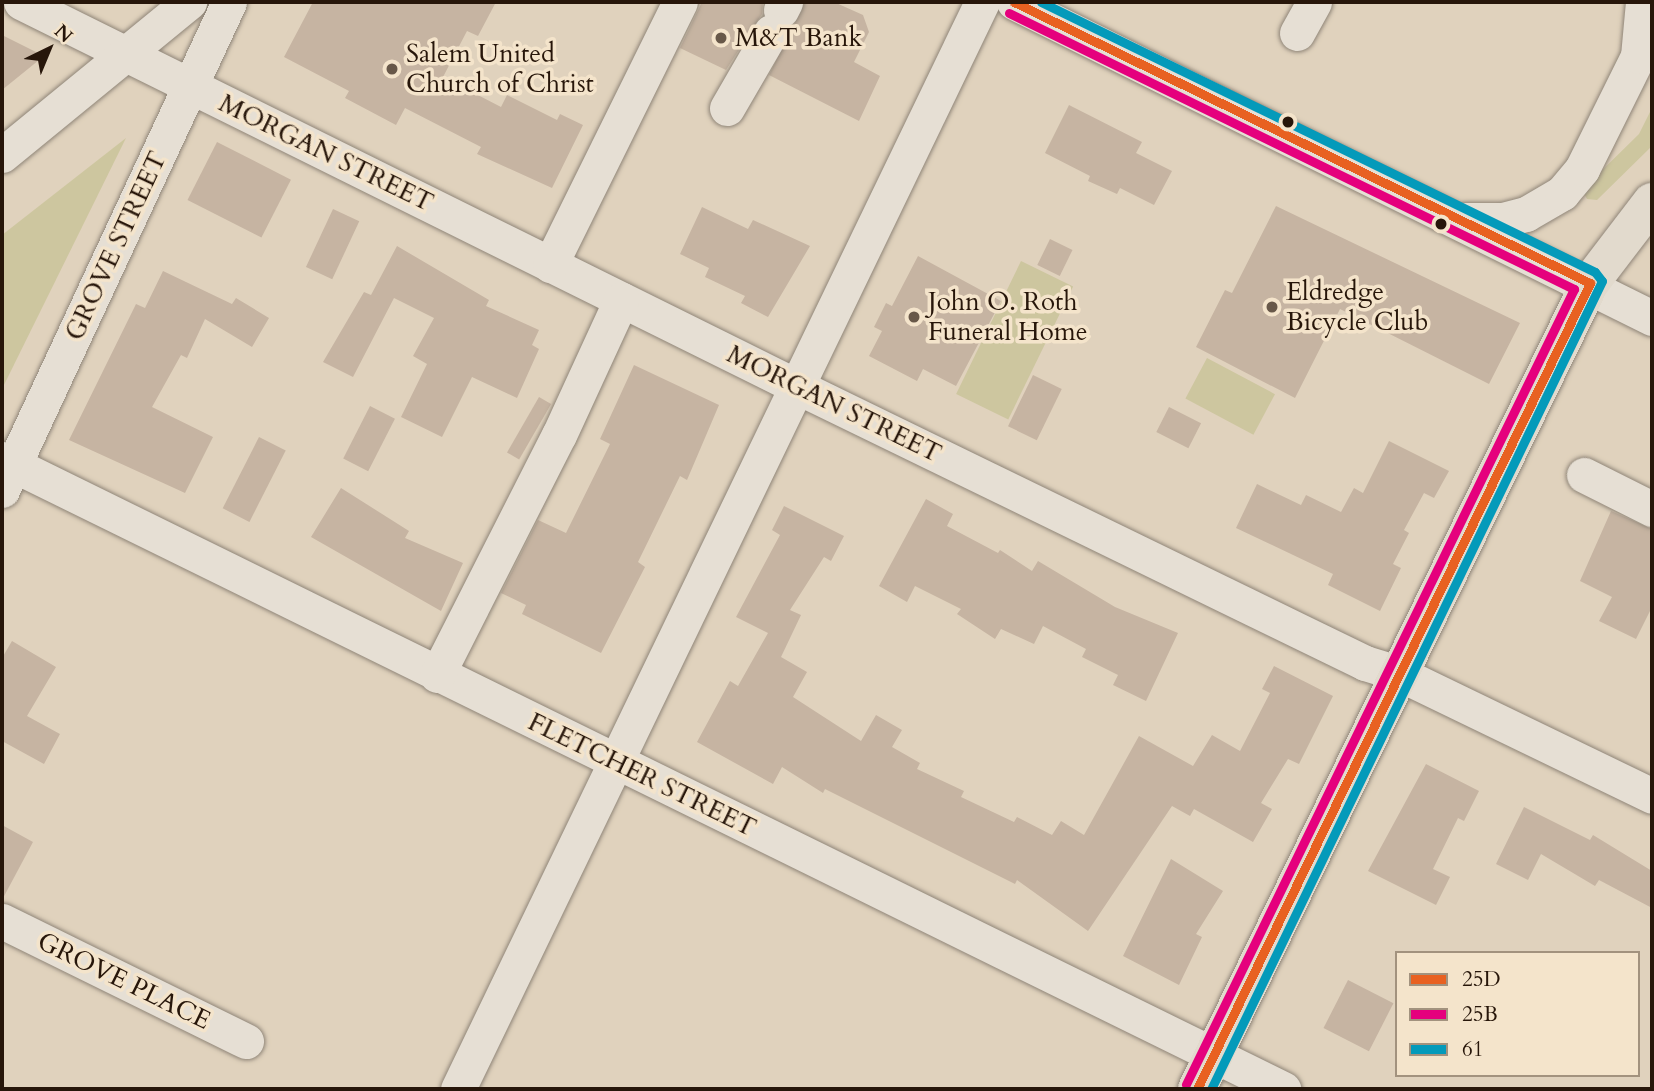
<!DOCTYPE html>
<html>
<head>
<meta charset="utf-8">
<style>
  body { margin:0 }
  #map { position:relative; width:1654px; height:1091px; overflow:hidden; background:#e0d2bd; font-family:Cardo,serif }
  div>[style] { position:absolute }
  .green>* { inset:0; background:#cdc69f; transform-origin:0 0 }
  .building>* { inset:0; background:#c6b4a2; transform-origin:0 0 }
  .roads { filter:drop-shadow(0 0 2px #8f8578) drop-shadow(0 0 2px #8f8578) }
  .minor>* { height:35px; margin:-17.5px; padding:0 17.5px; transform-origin:17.5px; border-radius:17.5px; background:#e6dfd4 }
  .major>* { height:38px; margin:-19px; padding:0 19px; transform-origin:19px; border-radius:19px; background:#e2dacd }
  .bus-1>* { height:9px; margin:-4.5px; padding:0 4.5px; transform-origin:4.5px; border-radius:4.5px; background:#e86121 }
  .bus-2>* { height:9px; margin:-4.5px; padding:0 4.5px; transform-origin:4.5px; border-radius:4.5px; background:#e5007d }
  .bus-3>* { height:9px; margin:-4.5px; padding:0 4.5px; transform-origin:4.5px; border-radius:4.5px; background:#049aba }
  .dots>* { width:19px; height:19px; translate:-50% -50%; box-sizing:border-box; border:4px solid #f4e4cb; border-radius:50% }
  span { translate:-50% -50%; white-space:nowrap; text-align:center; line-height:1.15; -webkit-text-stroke:7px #f4e4cb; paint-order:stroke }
  .poi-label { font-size:26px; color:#27160a }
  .left { translate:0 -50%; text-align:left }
  .street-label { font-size:26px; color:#27160a }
  .frame { position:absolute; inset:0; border:4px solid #27160a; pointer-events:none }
  .legend { position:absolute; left:1395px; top:951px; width:245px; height:126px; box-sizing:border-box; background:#f4e4cb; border:2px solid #a2927e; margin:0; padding:9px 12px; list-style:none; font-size:21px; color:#27160a }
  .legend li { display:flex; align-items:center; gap:14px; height:35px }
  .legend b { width:35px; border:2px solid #a2927e }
  .north { position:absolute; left:14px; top:14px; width:70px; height:70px; -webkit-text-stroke:5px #f4e4cb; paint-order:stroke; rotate:43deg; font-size:19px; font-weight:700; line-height:28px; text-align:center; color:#27160a }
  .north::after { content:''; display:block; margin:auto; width:24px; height:32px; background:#27160a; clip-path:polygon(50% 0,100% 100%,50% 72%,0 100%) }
</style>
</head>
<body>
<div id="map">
  <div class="green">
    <div style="clip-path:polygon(1652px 108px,1652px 146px,1597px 200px,1587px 199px,1582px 190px,1639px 134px)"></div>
    <div style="clip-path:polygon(126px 138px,2px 389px,2px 235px)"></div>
    <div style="left:1021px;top:261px;width:58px;height:148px;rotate:26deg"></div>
    <div style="left:1207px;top:358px;width:77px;height:46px;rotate:28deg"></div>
  </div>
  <div class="building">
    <div style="clip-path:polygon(313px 2px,496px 2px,478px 36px,467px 31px,443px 77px,501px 107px,507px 95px,557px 120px,560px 114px,583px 125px,552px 188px,477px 154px,481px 147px,405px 108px,396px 125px,345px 98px,349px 91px,284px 57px)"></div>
    <div style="clip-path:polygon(702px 2px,763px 2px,762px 14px,726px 70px,680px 48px)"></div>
    <div style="clip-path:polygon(805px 2px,834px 2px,863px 15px,869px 32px,854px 62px,880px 76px,859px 121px,769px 75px)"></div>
    <div style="clip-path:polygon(2px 35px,44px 56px,2px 90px)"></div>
    <div style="clip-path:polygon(1069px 105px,1142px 142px,1136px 153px,1172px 171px,1154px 205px,1120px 188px,1117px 194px,1088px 181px,1090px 176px,1045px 153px)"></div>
    <div style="left:217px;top:142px;width:83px;height:65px;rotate:27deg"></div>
    <div style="clip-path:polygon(1276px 206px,1520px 323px,1489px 384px,1340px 309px,1295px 398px,1196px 347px,1225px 290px,1232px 293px)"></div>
    <div style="clip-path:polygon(702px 207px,748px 229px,753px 220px,810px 246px,768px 317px,741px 303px,745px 296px,705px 277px,709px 268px,680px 254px)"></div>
    <div style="left:333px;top:209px;width:29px;height:64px;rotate:25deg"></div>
    <div style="left:1050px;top:239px;width:25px;height:29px;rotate:26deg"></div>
    <div style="clip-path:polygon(397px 246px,489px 300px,486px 306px,539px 330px,532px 345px,539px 349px,517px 398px,472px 377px,442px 437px,401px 417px,427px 364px,413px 356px,434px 318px,394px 298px,353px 377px,323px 362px,364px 292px,371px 295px)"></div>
    <div style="clip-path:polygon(918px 256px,1001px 301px,956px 386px,923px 369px,917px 381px,869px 356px,882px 331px,874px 327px,886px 303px,892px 306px)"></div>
    <div style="clip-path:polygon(163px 271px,232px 304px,236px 298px,269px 318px,252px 347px,205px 319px,187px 358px,181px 355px,152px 407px,213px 437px,185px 493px,69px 440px,136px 304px,145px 308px)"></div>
    <div style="clip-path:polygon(634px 365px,719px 405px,687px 480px,680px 476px,638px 562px,645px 567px,601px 653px,522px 614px,526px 605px,501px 593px,538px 520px,566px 533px,610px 444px,600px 439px)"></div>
    <div style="left:1033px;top:375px;width:32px;height:57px;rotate:26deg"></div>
    <div style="left:539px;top:397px;width:14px;height:64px;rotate:30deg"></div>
    <div style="left:370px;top:406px;width:28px;height:59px;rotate:27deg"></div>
    <div style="left:1169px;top:407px;width:36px;height:28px;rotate:27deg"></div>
    <div style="left:259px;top:437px;width:30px;height:80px;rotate:27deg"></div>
    <div style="clip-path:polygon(1389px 441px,1449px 471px,1434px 498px,1424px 493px,1404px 530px,1409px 533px,1393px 564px,1401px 568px,1380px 611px,1328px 585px,1333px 574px,1236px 528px,1257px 484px,1301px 505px,1306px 495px,1341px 512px,1354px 488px,1363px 493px)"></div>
    <div style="clip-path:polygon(341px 488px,409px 531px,405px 538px,463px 563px,441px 611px,311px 537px)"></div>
    <div style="clip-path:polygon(926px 499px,953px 514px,947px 526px,998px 553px,1000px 550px,1032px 571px,1038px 561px,1115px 607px,1178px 633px,1146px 701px,1113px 685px,1118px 675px,1082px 657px,1086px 649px,1043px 626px,1034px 644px,1001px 629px,995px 639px,957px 614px,961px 609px,915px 586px,907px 602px,879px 586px)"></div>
    <div style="clip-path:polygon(784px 506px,844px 536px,831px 561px,824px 557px,790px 610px,801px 615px,781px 657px,807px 672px,793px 697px,861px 741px,876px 715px,902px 730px,892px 747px,920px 763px,917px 769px,964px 791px,961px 797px,1014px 822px,1017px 817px,1052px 835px,1061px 821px,1084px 835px,1139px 736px,1193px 766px,1212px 735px,1240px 751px,1270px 693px,1262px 689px,1274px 666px,1333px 696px,1299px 764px,1288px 759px,1261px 803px,1272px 809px,1253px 842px,1194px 809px,1190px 816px,1172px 806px,1088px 931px,1017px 880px,1015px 884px,825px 789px,823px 793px,782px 767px,773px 784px,697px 742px,730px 681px,738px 686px,768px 633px,736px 617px,780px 535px,772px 530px)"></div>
    <div style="clip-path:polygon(1611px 511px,1652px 529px,1652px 607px,1636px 639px,1599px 621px,1612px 597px,1580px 581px)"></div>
    <div style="clip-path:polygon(12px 641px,56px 667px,27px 716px,60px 734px,44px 764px,2px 741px,2px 658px)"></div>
    <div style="clip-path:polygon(1426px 764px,1479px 791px,1464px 821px,1458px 818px,1433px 869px,1450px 877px,1436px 905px,1368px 871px)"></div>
    <div style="clip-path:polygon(1524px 807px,1590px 840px,1593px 835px,1652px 871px,1652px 908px,1599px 880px,1595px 886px,1541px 854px,1528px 880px,1496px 864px)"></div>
    <div style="clip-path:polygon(2px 825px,33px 842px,2px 900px)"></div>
    <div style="clip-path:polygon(1171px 859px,1223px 891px,1196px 934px,1202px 937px,1179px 985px,1123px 956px)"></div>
    <div style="left:1348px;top:980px;width:51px;height:54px;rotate:27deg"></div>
  </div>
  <div class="roads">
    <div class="minor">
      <div style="left:21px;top:2px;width:865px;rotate:26.36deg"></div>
      <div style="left:796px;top:386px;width:633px;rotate:25.96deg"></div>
      <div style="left:1365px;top:663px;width:34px;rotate:17deg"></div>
      <div style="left:1398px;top:673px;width:282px;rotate:25.8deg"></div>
      <div style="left:1014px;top:2px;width:712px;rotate:26.35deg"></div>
      <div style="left:781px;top:10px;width:9px;rotate:-63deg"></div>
      <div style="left:1297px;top:33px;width:35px;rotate:-61deg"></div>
      <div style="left:727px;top:108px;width:88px;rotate:-59.9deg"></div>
      <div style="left:2px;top:155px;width:242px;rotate:-39.3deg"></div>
      <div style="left:1466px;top:220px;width:37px"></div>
      <div style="left:1503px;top:220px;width:24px;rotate:-15deg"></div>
      <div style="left:1526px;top:214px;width:42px;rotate:-30.3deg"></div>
      <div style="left:1562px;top:193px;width:31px;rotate:-50deg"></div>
      <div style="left:1582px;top:169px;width:126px;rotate:-63.6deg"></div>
      <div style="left:1638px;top:56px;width:54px;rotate:-84.7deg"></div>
      <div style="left:550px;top:265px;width:293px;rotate:-63.7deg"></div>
      <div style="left:2px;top:459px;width:1428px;rotate:26.19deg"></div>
      <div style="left:1584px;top:475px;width:76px;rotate:26.6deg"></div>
      <div style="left:2px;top:490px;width:538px;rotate:-65.05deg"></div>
      <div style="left:437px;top:675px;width:269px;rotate:-63.1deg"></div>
      <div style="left:559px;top:435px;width:149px;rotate:-65.3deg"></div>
      <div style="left:2px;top:921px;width:272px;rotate:26.2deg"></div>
      <div style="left:458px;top:1089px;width:1207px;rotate:-64.26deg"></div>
    </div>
    <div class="major">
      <div style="left:1197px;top:1089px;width:897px;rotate:-64.01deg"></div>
      <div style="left:1590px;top:283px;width:102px;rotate:-52.6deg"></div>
    </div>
  </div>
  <div class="bus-1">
    <div style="left:1014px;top:2px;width:641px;rotate:26.01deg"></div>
    <div style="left:1590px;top:283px;width:897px;rotate:115.99deg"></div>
  </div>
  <div class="bus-2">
    <div style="left:1009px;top:13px;width:629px;rotate:26.04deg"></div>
    <div style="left:1574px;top:289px;width:885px;rotate:116.01deg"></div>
  </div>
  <div class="bus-3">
    <div style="left:1041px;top:2px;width:616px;rotate:25.98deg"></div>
    <div style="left:1595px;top:272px;width:11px;rotate:52deg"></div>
    <div style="left:1602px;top:281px;width:898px;rotate:115.82deg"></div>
  </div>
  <div class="dots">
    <div style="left:721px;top:38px;background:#685849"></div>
    <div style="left:392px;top:69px;background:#685849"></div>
    <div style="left:1288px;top:122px;background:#27160a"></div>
    <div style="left:1441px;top:224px;background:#27160a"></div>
    <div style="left:1272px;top:307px;background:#685849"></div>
    <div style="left:914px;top:317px;background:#685849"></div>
  </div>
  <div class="poi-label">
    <span class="left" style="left:735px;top:38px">M&amp;T Bank</span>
    <span class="left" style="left:406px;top:69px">Salem United<br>Church of Christ</span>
    <span class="left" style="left:1286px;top:307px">Eldredge<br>Bicycle Club</span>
    <span class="left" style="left:928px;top:317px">John O. Roth<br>Funeral Home</span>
  </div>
  <div class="street-label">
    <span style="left:326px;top:153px;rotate:26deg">MORGAN STREET</span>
    <span style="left:116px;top:246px;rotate:-65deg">GROVE STREET</span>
    <span style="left:834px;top:404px;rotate:26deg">MORGAN STREET</span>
    <span style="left:642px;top:775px;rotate:26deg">FLETCHER STREET</span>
    <span style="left:124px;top:981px;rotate:26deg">GROVE PLACE</span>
  </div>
  <div class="frame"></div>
  <ul class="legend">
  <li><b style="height:9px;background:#e86121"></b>25D</li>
  <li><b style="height:9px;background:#e5007d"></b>25B</li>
  <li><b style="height:9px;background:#049aba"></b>61</li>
  </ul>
  <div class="north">N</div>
</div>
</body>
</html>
